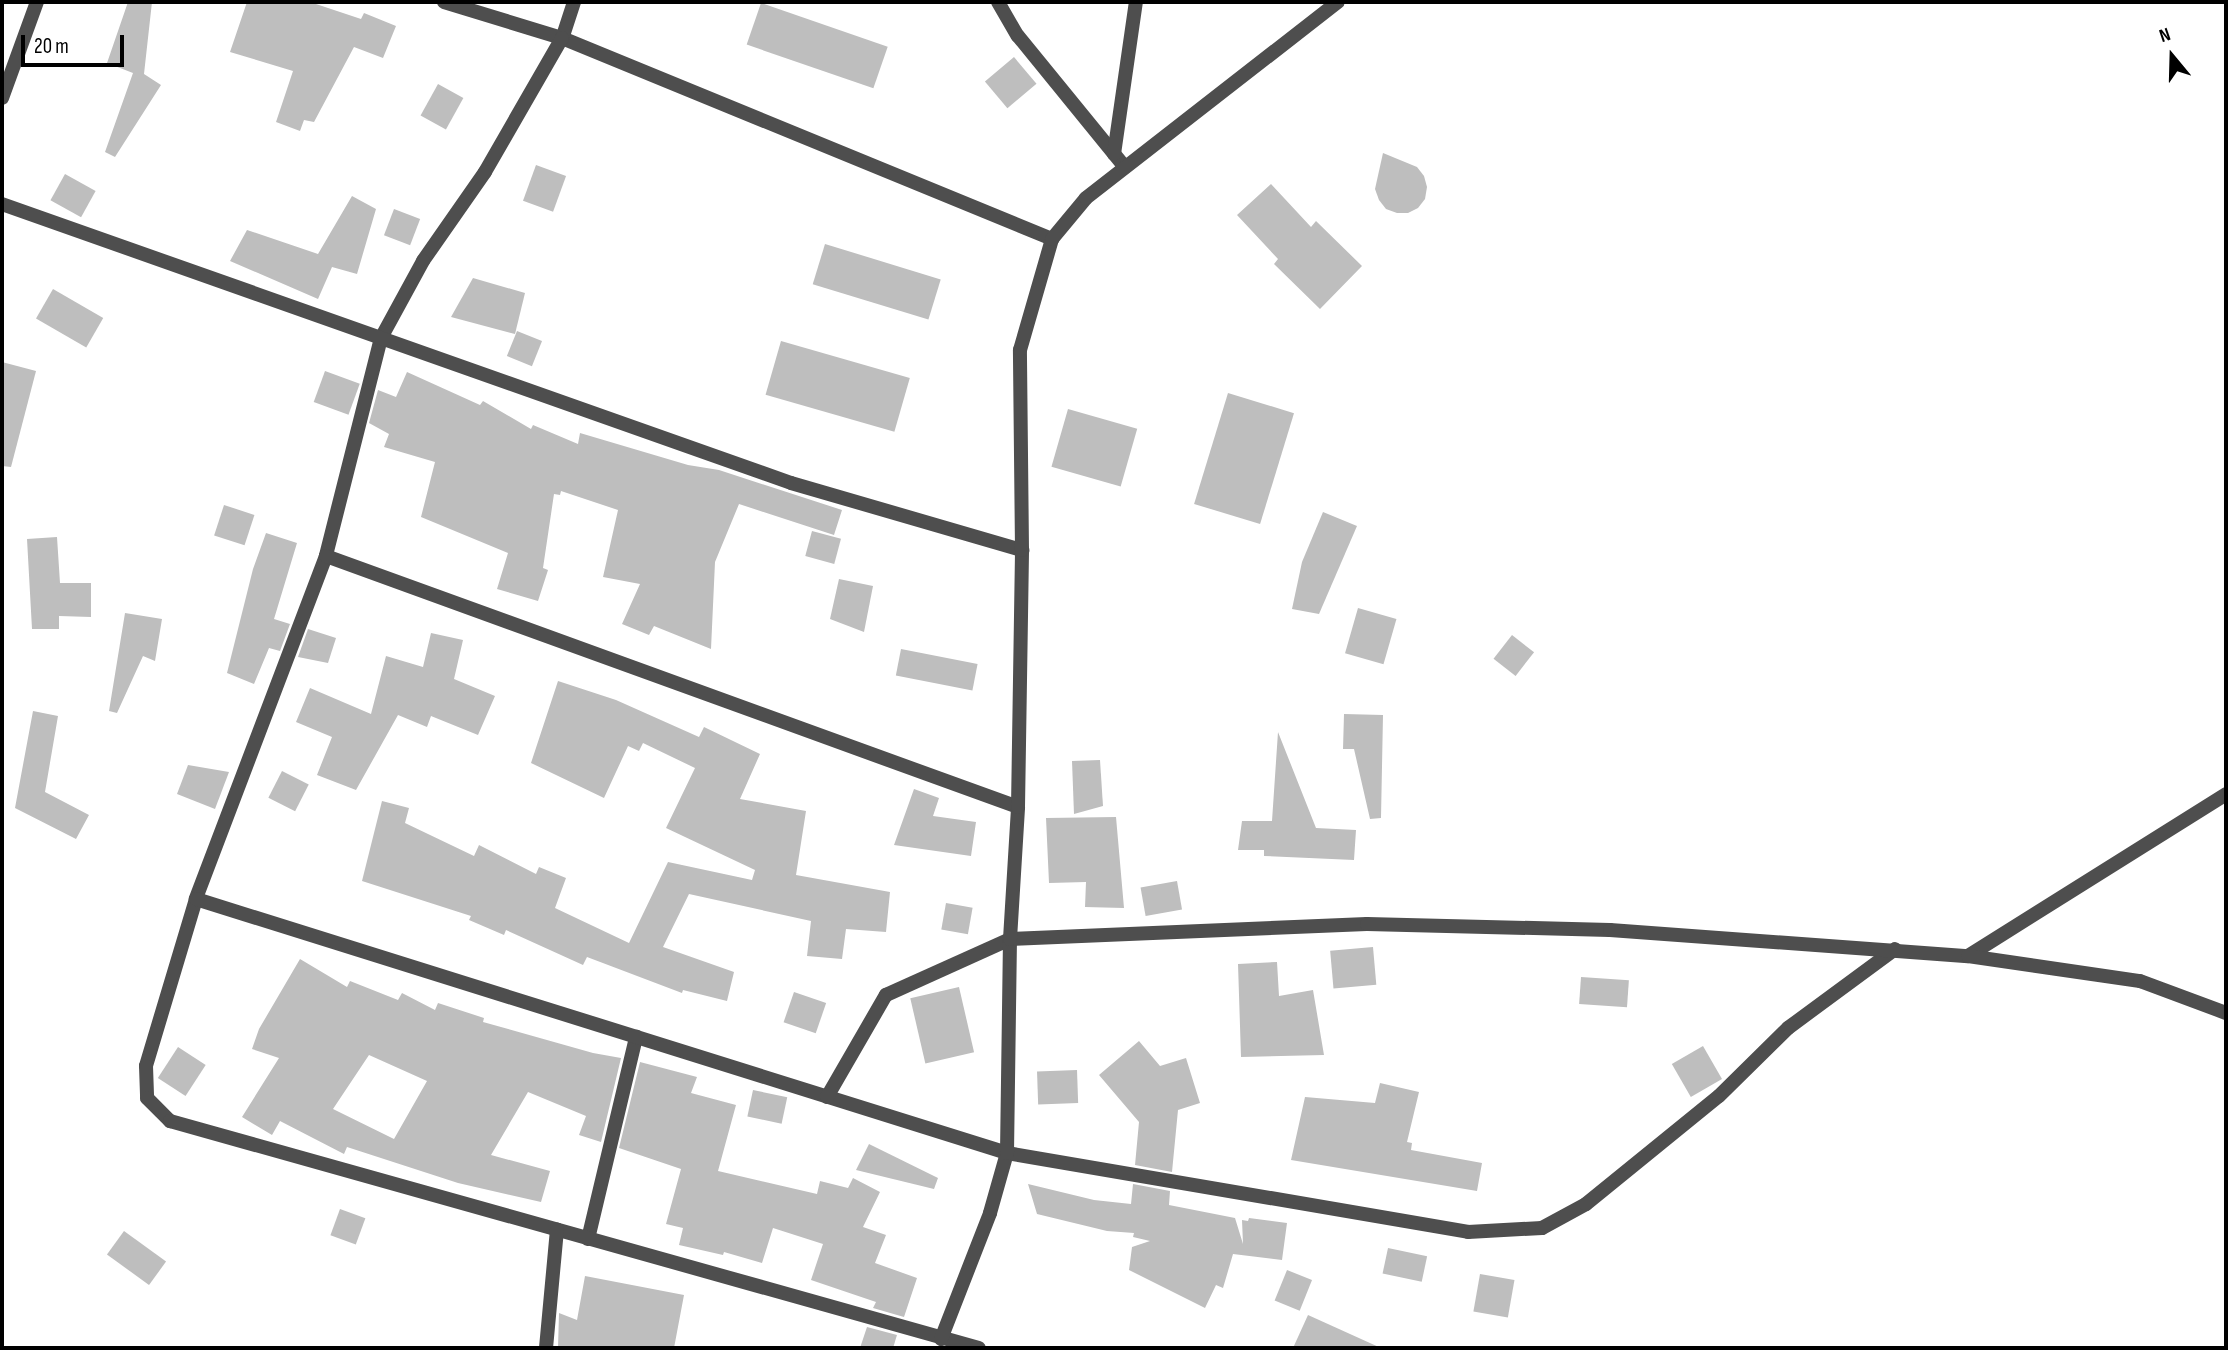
<!DOCTYPE html>
<html>
<head>
<meta charset="utf-8">
<style>
  body { margin:0 }
  #map { position:relative; width:2228px; height:1350px; overflow:hidden; background:#fff; font-family:"Sofia Sans Condensed",sans-serif }
  div>[style] { position:absolute }
  .building>* { inset:0; background:#bebebe; transform-origin:0 0 }
  .lane>* { height:14px; margin:-7px; padding:0 7px; transform-origin:7px; border-radius:7px; background:#4e4e4e }
  .street>* { height:14px; margin:-7px; padding:0 7px; transform-origin:7px; border-radius:7px; background:#4e4e4e }
  span { translate:-50% -50%; white-space:nowrap; text-align:center; line-height:1.15; -webkit-text-stroke:5px #fff; paint-order:stroke }
  .frame { position:absolute; inset:0; border:4px solid #000; pointer-events:none }
  .north { position:absolute; left:2137px; top:21px; width:70px; height:70px; -webkit-text-stroke:5px #fff; paint-order:stroke; rotate:341deg; font-size:19px; font-weight:700; line-height:28px; text-align:center; color:#000 }
  .north::after { content:''; display:block; margin:auto; width:24px; height:32px; background:#000; clip-path:polygon(50% 0,100% 100%,50% 72%,0 100%) }
  .scale { position:absolute; left:21px; top:35px; width:103px; height:32px; box-sizing:border-box; border:4px solid #000; border-top:0; padding-left:9px; font-size:21px; line-height:24px; white-space:nowrap; color:#000; -webkit-text-stroke:5px #fff; paint-order:stroke }
</style>
</head>
<body>
<div id="map">
  <div class="building">
    <div style="clip-path:polygon(128px 2px,152px 2px,144px 74px,161px 85px,115px 157px,105px 152px,133px 73px,107px 63px)"></div>
    <div style="clip-path:polygon(247px 2px,310px 2px,361px 19px,364px 13px,396px 26px,383px 58px,354px 47px,314px 122px,304px 120px,300px 131px,276px 122px,293px 71px,230px 52px)"></div>
    <div style="left:761px;top:3px;width:134px;height:44px;rotate:19deg"></div>
    <div style="left:1014px;top:57px;width:35px;height:38px;rotate:50deg"></div>
    <div style="left:438px;top:84px;width:29px;height:36px;rotate:29deg"></div>
    <div style="clip-path:polygon(1383px 153px,1417px 167px,1424px 176px,1427px 187px,1425px 199px,1418px 208px,1408px 213px,1397px 213px,1386px 209px,1379px 200px,1375px 189px)"></div>
    <div style="left:536px;top:165px;width:32px;height:38px;rotate:20deg"></div>
    <div style="left:65px;top:174px;width:35px;height:30px;rotate:29deg"></div>
    <div style="clip-path:polygon(1271px 184px,1311px 227px,1316px 221px,1362px 266px,1320px 309px,1274px 264px,1278px 259px,1237px 215px)"></div>
    <div style="clip-path:polygon(352px 196px,376px 209px,357px 274px,332px 267px,318px 299px,230px 261px,247px 230px,318px 254px)"></div>
    <div style="left:394px;top:209px;width:28px;height:28px;rotate:21deg"></div>
    <div style="left:825px;top:244px;width:121px;height:42px;rotate:17deg"></div>
    <div style="clip-path:polygon(473px 278px,525px 293px,515px 334px,451px 317px)"></div>
    <div style="left:53px;top:289px;width:58px;height:34px;rotate:30deg"></div>
    <div style="left:517px;top:331px;width:27px;height:27px;rotate:22deg"></div>
    <div style="left:781px;top:341px;width:134px;height:56px;rotate:16deg"></div>
    <div style="clip-path:polygon(2px 362px,36px 371px,11px 467px,2px 466px)"></div>
    <div style="left:325px;top:371px;width:37px;height:33px;rotate:20deg"></div>
    <div style="clip-path:polygon(407px 372px,480px 405px,483px 401px,531px 429px,533px 425px,578px 444px,580px 433px,688px 465px,719px 470px,842px 510px,834px 535px,739px 504px,715px 562px,711px 649px,654px 626px,649px 635px,622px 624px,640px 584px,603px 577px,618px 510px,561px 491px,560px 495px,554px 494px,543px 568px,548px 570px,538px 601px,497px 589px,508px 553px,421px 517px,435px 462px,384px 447px,389px 434px,369px 423px,378px 390px,396px 397px)"></div>
    <div style="left:1228px;top:393px;width:69px;height:116px;rotate:17deg"></div>
    <div style="left:1068px;top:409px;width:72px;height:60px;rotate:16deg"></div>
    <div style="left:224px;top:505px;width:32px;height:32px;rotate:18deg"></div>
    <div style="clip-path:polygon(1323px 512px,1357px 526px,1319px 614px,1292px 609px,1302px 562px)"></div>
    <div style="left:812px;top:531px;width:30px;height:26px;rotate:15deg"></div>
    <div style="clip-path:polygon(266px 533px,297px 543px,274px 619px,290px 624px,280px 651px,269px 648px,254px 684px,227px 673px,253px 569px)"></div>
    <div style="clip-path:polygon(57px 537px,60px 583px,91px 583px,91px 617px,59px 616px,59px 629px,32px 629px,27px 539px)"></div>
    <div style="clip-path:polygon(839px 579px,873px 586px,864px 632px,830px 619px)"></div>
    <div style="left:1358px;top:608px;width:40px;height:47px;rotate:16deg"></div>
    <div style="clip-path:polygon(125px 613px,162px 619px,155px 661px,143px 656px,117px 713px,109px 711px)"></div>
    <div style="clip-path:polygon(308px 629px,336px 638px,328px 663px,298px 657px)"></div>
    <div style="clip-path:polygon(431px 633px,463px 640px,454px 679px,495px 696px,478px 735px,431px 716px,427px 727px,398px 715px,356px 790px,317px 775px,332px 737px,296px 722px,310px 688px,371px 714px,386px 656px,423px 667px)"></div>
    <div style="left:1512px;top:635px;width:28px;height:30px;rotate:38deg"></div>
    <div style="left:901px;top:649px;width:78px;height:27px;rotate:11deg"></div>
    <div style="clip-path:polygon(558px 681px,616px 700px,699px 737px,704px 727px,760px 754px,740px 799px,806px 811px,796px 875px,890px 892px,886px 932px,846px 929px,842px 959px,807px 956px,811px 921px,689px 894px,663px 947px,734px 972px,727px 1001px,683px 990px,682px 993px,587px 957px,583px 965px,506px 930px,504px 935px,469px 920px,471px 916px,362px 881px,382px 801px,409px 808px,405px 823px,474px 856px,479px 845px,536px 874px,539px 867px,566px 878px,555px 908px,629px 943px,668px 862px,752px 880px,755px 870px,666px 828px,695px 768px,643px 743px,639px 751px,628px 746px,604px 798px,531px 763px)"></div>
    <div style="clip-path:polygon(33px 711px,58px 716px,45px 792px,89px 815px,76px 839px,15px 808px)"></div>
    <div style="clip-path:polygon(1344px 714px,1383px 715px,1381px 818px,1370px 819px,1354px 749px,1343px 749px)"></div>
    <div style="clip-path:polygon(1278px 732px,1316px 828px,1356px 830px,1354px 860px,1264px 856px,1264px 850px,1238px 850px,1242px 821px,1272px 821px)"></div>
    <div style="clip-path:polygon(1100px 760px,1103px 806px,1074px 814px,1072px 761px)"></div>
    <div style="clip-path:polygon(188px 765px,229px 772px,215px 809px,177px 794px)"></div>
    <div style="left:282px;top:771px;width:30px;height:30px;rotate:27deg"></div>
    <div style="clip-path:polygon(914px 789px,939px 798px,933px 816px,976px 822px,971px 856px,894px 845px)"></div>
    <div style="clip-path:polygon(1116px 817px,1124px 908px,1085px 907px,1086px 882px,1049px 883px,1046px 818px)"></div>
    <div style="left:1177px;top:881px;width:29px;height:37px;rotate:80deg"></div>
    <div style="left:946px;top:903px;width:27px;height:27px;rotate:10deg"></div>
    <div style="left:1373px;top:947px;width:38px;height:43px;rotate:85deg"></div>
    <div style="clip-path:polygon(evenodd,300px 959px,347px 987px,350px 981px,398px 1000px,402px 993px,435px 1010px,438px 1003px,484px 1018px,483px 1022px,593px 1053px,621px 1058px,601px 1142px,579px 1135px,586px 1116px,528px 1092px,491px 1155px,550px 1171px,541px 1202px,458px 1183px,347px 1147px,344px 1154px,280px 1121px,272px 1135px,242px 1117px,279px 1058px,252px 1049px,259px 1029px,300px 959px,369px 1055px,427px 1081px,394px 1139px,333px 1109px,369px 1055px)"></div>
    <div style="clip-path:polygon(1277px 962px,1279px 996px,1313px 990px,1324px 1055px,1241px 1057px,1238px 964px)"></div>
    <div style="left:1581px;top:977px;width:48px;height:27px;rotate:4deg"></div>
    <div style="left:959px;top:987px;width:67px;height:50px;rotate:77deg"></div>
    <div style="left:794px;top:992px;width:34px;height:32px;rotate:19deg"></div>
    <div style="clip-path:polygon(1139px 1041px,1160px 1066px,1186px 1058px,1200px 1103px,1178px 1110px,1172px 1172px,1135px 1165px,1139px 1122px,1099px 1075px)"></div>
    <div style="left:1703px;top:1046px;width:38px;height:36px;rotate:60deg"></div>
    <div style="left:178px;top:1047px;width:33px;height:37px;rotate:33deg"></div>
    <div style="clip-path:polygon(640px 1062px,697px 1077px,691px 1093px,736px 1105px,718px 1171px,817px 1194px,820px 1181px,848px 1188px,853px 1178px,880px 1192px,863px 1227px,886px 1235px,875px 1263px,917px 1278px,904px 1317px,873px 1308px,876px 1302px,811px 1280px,823px 1244px,773px 1228px,762px 1263px,724px 1252px,723px 1255px,679px 1245px,683px 1228px,666px 1224px,681px 1169px,619px 1148px)"></div>
    <div style="left:1077px;top:1070px;width:33px;height:40px;rotate:88deg"></div>
    <div style="clip-path:polygon(1380px 1083px,1419px 1092px,1407px 1142px,1412px 1143px,1411px 1150px,1482px 1163px,1477px 1191px,1291px 1160px,1305px 1097px,1375px 1103px)"></div>
    <div style="left:753px;top:1090px;width:35px;height:27px;rotate:12deg"></div>
    <div style="clip-path:polygon(869px 1144px,938px 1178px,934px 1189px,856px 1170px)"></div>
    <div style="clip-path:polygon(1028px 1184px,1094px 1200px,1131px 1204px,1133px 1184px,1170px 1191px,1169px 1205px,1235px 1218px,1243px 1244px,1242px 1220px,1248px 1221px,1249px 1218px,1287px 1223px,1282px 1260px,1233px 1254px,1223px 1288px,1216px 1285px,1205px 1308px,1129px 1270px,1132px 1247px,1150px 1241px,1133px 1237px,1134px 1233px,1107px 1231px,1037px 1214px)"></div>
    <div style="left:340px;top:1209px;width:27px;height:28px;rotate:20deg"></div>
    <div style="left:124px;top:1231px;width:52px;height:29px;rotate:36deg"></div>
    <div style="left:1388px;top:1248px;width:40px;height:26px;rotate:12deg"></div>
    <div style="left:1287px;top:1270px;width:27px;height:33px;rotate:22deg"></div>
    <div style="left:1480px;top:1274px;width:35px;height:38px;rotate:10deg"></div>
    <div style="clip-path:polygon(585px 1276px,684px 1295px,674px 1348px,558px 1348px,559px 1313px,577px 1320px)"></div>
    <div style="clip-path:polygon(1308px 1315px,1381px 1348px,1293px 1348px)"></div>
    <div style="clip-path:polygon(867px 1327px,897px 1335px,893px 1348px,860px 1348px)"></div>
  </div>
  <div class="lane">
    <div style="left:588px;top:1239px;width:208px;rotate:-76.6deg"></div>
  </div>
  <div class="street">
    <div style="left:444px;top:2px;width:123px;rotate:17deg"></div>
    <div style="left:562px;top:38px;width:530px;rotate:22.3deg"></div>
    <div style="left:574px;top:2px;width:38px;rotate:108deg"></div>
    <div style="left:562px;top:38px;width:155px;rotate:119.9deg"></div>
    <div style="left:485px;top:172px;width:108px;rotate:124.9deg"></div>
    <div style="left:423px;top:261px;width:88px;rotate:118.6deg"></div>
    <div style="left:381px;top:338px;width:225px;rotate:104.2deg"></div>
    <div style="left:326px;top:556px;width:367px;rotate:110.8deg"></div>
    <div style="left:196px;top:899px;width:174px;rotate:106.7deg"></div>
    <div style="left:146px;top:1066px;width:32px;rotate:88deg"></div>
    <div style="left:147px;top:1098px;width:33px;rotate:45deg"></div>
    <div style="left:170px;top:1121px;width:840px;rotate:15.67deg"></div>
    <div style="left:998px;top:2px;width:39px;rotate:60deg"></div>
    <div style="left:1018px;top:36px;width:169px;rotate:50.8deg"></div>
    <div style="left:2px;top:98px;width:102px;rotate:-70deg"></div>
    <div style="left:1114px;top:154px;width:154px;rotate:-81.8deg"></div>
    <div style="left:2px;top:204px;width:837px;rotate:19.47deg"></div>
    <div style="left:791px;top:483px;width:241px;rotate:16.2deg"></div>
    <div style="left:326px;top:556px;width:736px;rotate:19.94deg"></div>
    <div style="left:196px;top:899px;width:850px;rotate:17.39deg"></div>
    <div style="left:1007px;top:1153px;width:468px;rotate:9.7deg"></div>
    <div style="left:1468px;top:1232px;width:74px;rotate:-3.1deg"></div>
    <div style="left:1542px;top:1228px;width:50px;rotate:-28.6deg"></div>
    <div style="left:1586px;top:1204px;width:171px;rotate:-39.1deg"></div>
    <div style="left:1719px;top:1096px;width:97px;rotate:-44.6deg"></div>
    <div style="left:1788px;top:1028px;width:133px;rotate:-36.4deg"></div>
    <div style="left:1968px;top:956px;width:305px;rotate:-32.1deg"></div>
    <div style="left:827px;top:1097px;width:118px;rotate:-60deg"></div>
    <div style="left:886px;top:995px;width:136px;rotate:-24.3deg"></div>
    <div style="left:1010px;top:939px;width:357px;rotate:-2.4deg"></div>
    <div style="left:1367px;top:924px;width:243px;rotate:1.4deg"></div>
    <div style="left:1610px;top:930px;width:359px;rotate:4.2deg"></div>
    <div style="left:1968px;top:956px;width:174px;rotate:8.3deg"></div>
    <div style="left:2140px;top:981px;width:92px;rotate:20.4deg"></div>
    <div style="left:941px;top:1339px;width:135px;rotate:-68.7deg"></div>
    <div style="left:990px;top:1213px;width:62px;rotate:-74.2deg"></div>
    <div style="left:1007px;top:1153px;width:214px;rotate:-89.2deg"></div>
    <div style="left:1010px;top:939px;width:132px;rotate:-86.5deg"></div>
    <div style="left:1018px;top:807px;width:257px;rotate:-89.1deg"></div>
    <div style="left:1022px;top:550px;width:200px;rotate:-90.6deg"></div>
    <div style="left:1020px;top:350px;width:116px;rotate:-73.9deg"></div>
    <div style="left:1052px;top:239px;width:53px;rotate:-50.3deg"></div>
    <div style="left:1086px;top:198px;width:319px;rotate:-37.9deg"></div>
    <div style="left:546px;top:1348px;width:119px;rotate:-84.7deg"></div>
  </div>
  <div class="frame"></div>
  <div class="north">N</div>
  <div class="scale">20 m</div>
</div>
</body>
</html>
